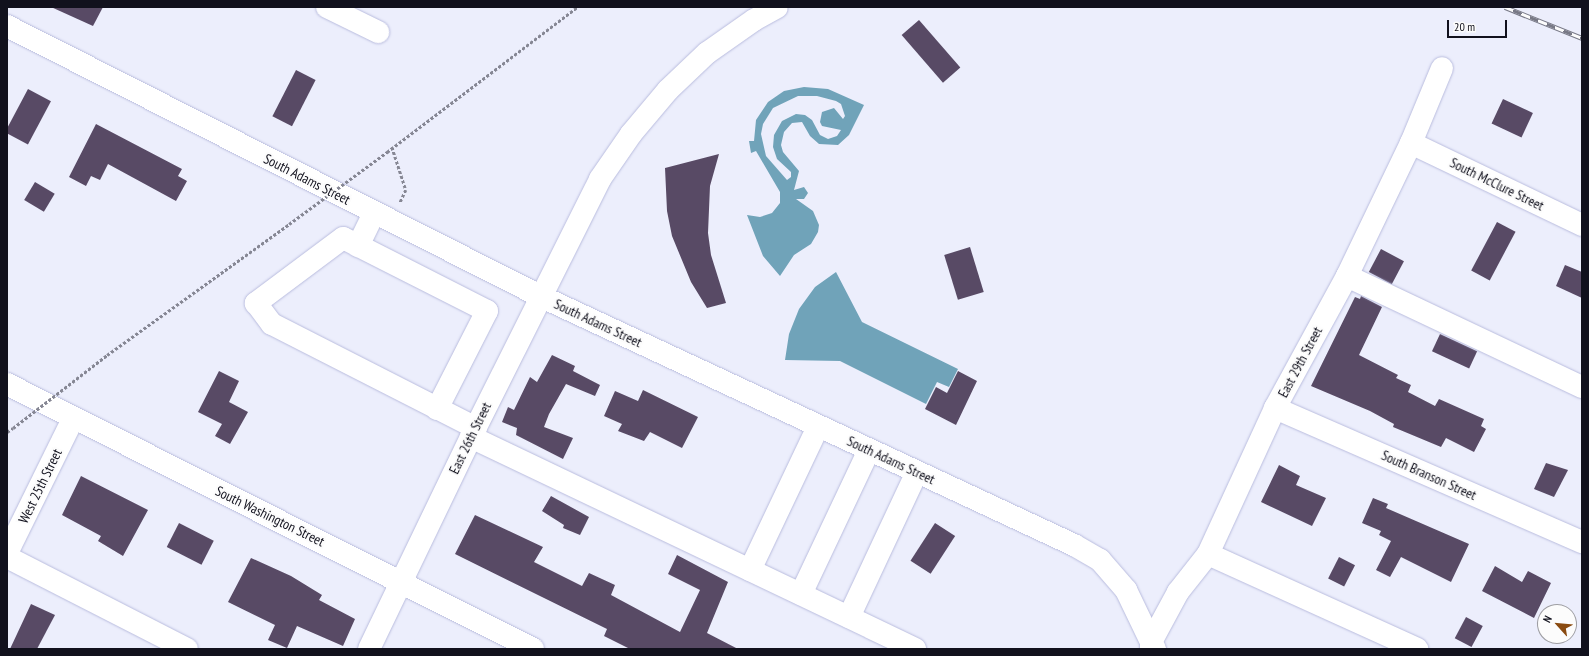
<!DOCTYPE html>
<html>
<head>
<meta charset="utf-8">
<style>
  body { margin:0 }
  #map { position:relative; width:1589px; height:656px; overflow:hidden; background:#eceefc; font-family:"PT Sans Narrow",sans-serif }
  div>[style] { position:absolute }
  .water>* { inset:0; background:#70a3b9 }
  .building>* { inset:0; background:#584a65; transform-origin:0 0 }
  .path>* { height:2.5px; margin-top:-1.25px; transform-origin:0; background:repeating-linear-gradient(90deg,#868794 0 3px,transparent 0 5px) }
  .roads { filter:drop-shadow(0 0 1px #b9bcde) drop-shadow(0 0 1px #b9bcde) }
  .minor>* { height:22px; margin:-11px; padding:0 11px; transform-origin:11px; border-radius:11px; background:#fff }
  .major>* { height:22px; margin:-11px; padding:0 11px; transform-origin:11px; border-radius:11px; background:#fff }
  .rail>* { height:4.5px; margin-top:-2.25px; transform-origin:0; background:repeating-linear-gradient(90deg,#fcfcfc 0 9px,#787986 0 18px); box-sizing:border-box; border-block:1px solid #787986 }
  .path-bridge>* { height:2.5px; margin-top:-1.25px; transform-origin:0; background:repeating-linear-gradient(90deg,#868794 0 3px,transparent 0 5px) }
  span { translate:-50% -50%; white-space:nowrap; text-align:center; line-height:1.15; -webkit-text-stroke:4px #fcfcfc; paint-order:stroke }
  .street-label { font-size:14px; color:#11111d }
  .frame { position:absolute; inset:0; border:8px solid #11111d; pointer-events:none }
  .north { position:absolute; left:1537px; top:604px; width:40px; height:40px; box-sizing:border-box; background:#fcfcfc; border:1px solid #9e9ea3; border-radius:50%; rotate:297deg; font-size:11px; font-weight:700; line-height:16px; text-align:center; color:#11111d }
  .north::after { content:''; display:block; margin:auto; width:14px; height:18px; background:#8a4b11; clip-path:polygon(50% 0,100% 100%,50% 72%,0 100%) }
  .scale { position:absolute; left:1447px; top:20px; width:60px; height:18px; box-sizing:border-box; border:2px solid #11111d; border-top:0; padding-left:5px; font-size:12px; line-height:14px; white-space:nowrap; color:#11111d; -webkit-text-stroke:3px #fcfcfc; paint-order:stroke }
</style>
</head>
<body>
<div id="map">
  <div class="water">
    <div style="clip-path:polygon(evenodd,804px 87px,828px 89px,864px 105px,849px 135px,838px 145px,819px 144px,810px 136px,802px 122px,792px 123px,784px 132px,781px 145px,783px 152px,799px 171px,794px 190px,804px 187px,808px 193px,804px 199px,796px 199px,813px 211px,819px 225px,818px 232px,811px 244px,794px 255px,780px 276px,763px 256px,747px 215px,760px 217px,772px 213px,780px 203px,780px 192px,756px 151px,751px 153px,749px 141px,754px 141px,756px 120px,768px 102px,784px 91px,804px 87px,798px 96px,817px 96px,836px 101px,841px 104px,845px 116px,843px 119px,834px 108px,822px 112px,820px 122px,822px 126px,841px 130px,837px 136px,828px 139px,820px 135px,812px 120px,805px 115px,796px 114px,782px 121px,774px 135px,773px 147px,777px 159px,791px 172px,791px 177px,787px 180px,766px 156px,761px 134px,763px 124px,773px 108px,798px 96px)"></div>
    <div style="clip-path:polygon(836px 272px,862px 322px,958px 369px,949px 387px,937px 382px,926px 404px,840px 361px,785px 360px,789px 334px,799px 309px,815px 287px)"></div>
  </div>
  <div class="building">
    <div style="clip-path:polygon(51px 7px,103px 7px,93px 26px)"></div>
    <div style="left:919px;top:20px;width:63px;height:23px;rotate:49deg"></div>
    <div style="left:296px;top:70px;width:22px;height:52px;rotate:27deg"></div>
    <div style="left:28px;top:89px;width:26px;height:49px;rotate:28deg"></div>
    <div style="left:1503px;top:99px;width:33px;height:27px;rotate:25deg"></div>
    <div style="clip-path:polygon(96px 124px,182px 169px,178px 176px,187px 181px,176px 201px,108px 164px,100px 180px,91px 176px,86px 186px,69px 177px)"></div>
    <div style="clip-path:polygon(719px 154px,710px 186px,708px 233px,711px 255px,726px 303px,707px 308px,691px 282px,672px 236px,667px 211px,665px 168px)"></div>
    <div style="left:35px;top:182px;width:23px;height:21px;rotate:31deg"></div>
    <div style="left:1497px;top:222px;width:21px;height:55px;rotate:28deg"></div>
    <div style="left:970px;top:247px;width:47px;height:27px;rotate:73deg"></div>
    <div style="left:1381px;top:249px;width:26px;height:26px;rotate:28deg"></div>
    <div style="clip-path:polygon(1565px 265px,1582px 272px,1582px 298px,1556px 286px)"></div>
    <div style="clip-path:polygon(1361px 296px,1382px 307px,1359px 355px,1398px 375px,1396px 378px,1411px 385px,1408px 392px,1435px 406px,1439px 399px,1484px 419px,1481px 426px,1486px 429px,1474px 452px,1446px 438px,1441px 447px,1393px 427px,1394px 424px,1370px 411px,1311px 386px,1355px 297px,1360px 299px)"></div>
    <div style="left:1440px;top:334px;width:41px;height:19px;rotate:25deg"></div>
    <div style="clip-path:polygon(552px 355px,575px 366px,573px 371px,600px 385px,595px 396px,566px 384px,549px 414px,544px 427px,573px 438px,563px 459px,516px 435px,517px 428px,502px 422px,508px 407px,514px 410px,530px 377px,537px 382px)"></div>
    <div style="clip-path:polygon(219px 371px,239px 381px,229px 402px,248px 412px,230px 444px,215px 436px,222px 424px,198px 412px)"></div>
    <div style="clip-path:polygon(958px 371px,977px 381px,956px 425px,925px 409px,936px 387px,947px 393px)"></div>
    <div style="clip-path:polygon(643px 390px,698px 417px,682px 448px,650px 432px,644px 441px,618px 431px,622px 424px,604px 416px,615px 391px,638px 401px)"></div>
    <div style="clip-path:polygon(1546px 463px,1568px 470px,1554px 497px,1534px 489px)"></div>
    <div style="clip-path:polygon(1279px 465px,1300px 476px,1296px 485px,1326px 498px,1312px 526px,1261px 502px)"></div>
    <div style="clip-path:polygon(81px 476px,148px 510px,123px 556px,98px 541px,101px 536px,62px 515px)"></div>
    <div style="clip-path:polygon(551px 496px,589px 517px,580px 535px,563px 528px,564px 525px,542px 511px)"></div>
    <div style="clip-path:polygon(1373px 498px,1388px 504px,1386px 508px,1469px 544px,1451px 582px,1401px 557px,1390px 577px,1376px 570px,1391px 541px,1379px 535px,1381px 531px,1362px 523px)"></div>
    <div style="clip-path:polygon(475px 515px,543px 547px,534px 562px,582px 586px,589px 573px,615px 585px,611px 595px,680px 632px,700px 590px,668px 574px,677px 555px,728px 582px,707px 633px,738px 649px,630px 649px,604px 636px,607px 629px,455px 554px)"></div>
    <div style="left:179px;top:523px;width:39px;height:27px;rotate:27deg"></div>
    <div style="left:935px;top:523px;width:24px;height:45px;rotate:33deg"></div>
    <div style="left:1339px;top:557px;width:18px;height:24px;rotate:27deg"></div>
    <div style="clip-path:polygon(251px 558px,291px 576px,322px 595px,319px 600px,355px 619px,343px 646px,297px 626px,287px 648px,268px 640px,275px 625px,228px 602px)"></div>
    <div style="clip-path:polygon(1495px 566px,1522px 582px,1528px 571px,1551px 583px,1534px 618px,1482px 591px)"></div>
    <div style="clip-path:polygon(31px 604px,55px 615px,37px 649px,10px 649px)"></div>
    <div style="left:1466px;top:617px;width:19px;height:24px;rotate:28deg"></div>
  </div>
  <div class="path">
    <div style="left:392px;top:147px;width:45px;rotate:72deg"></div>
    <div style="left:406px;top:190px;width:14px;rotate:115deg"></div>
    <div style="left:387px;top:152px;width:239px;rotate:-37.3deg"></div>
    <div style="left:107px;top:355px;width:224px;rotate:-35.7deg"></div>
    <div style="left:7px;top:432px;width:7px;rotate:-34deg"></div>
  </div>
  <div class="roads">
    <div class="minor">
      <div style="left:327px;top:7px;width:57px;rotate:26.1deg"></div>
      <div style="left:1411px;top:143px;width:190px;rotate:25.6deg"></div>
      <div style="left:358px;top:246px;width:37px;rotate:-64deg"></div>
      <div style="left:1347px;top:276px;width:260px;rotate:25.3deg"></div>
      <div style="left:1275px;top:408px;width:335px;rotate:23.6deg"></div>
      <div style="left:437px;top:409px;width:110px;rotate:-63deg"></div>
      <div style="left:487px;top:311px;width:161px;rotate:-153.1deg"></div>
      <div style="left:343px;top:238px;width:109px;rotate:143.2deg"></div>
      <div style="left:256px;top:303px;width:26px;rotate:53deg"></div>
      <div style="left:272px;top:324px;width:229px;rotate:27deg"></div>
      <div style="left:471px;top:437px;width:492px;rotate:25.5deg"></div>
      <div style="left:7px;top:553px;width:149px;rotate:-63.8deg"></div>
      <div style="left:1208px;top:554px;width:230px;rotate:24.4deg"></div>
      <div style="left:7px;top:557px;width:202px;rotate:27.1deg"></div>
      <div style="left:750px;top:570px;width:158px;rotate:-64.6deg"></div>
      <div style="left:801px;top:594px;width:159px;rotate:-64.7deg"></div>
      <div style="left:849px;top:617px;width:160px;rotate:-64.9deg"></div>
      <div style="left:369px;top:649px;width:235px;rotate:-64.3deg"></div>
      <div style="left:471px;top:437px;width:288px;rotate:-63.4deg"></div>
      <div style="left:600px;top:179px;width:55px;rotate:-55.4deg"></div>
      <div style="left:631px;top:134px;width:57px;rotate:-49.9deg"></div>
      <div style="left:668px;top:90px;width:54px;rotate:-43.5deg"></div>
      <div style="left:707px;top:53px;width:57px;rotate:-35.1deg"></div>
      <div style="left:754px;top:20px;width:26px;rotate:-29deg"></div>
      <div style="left:1155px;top:649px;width:8px;rotate:-120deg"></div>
      <div style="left:1151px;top:642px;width:57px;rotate:-61.6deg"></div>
      <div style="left:1178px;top:592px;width:48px;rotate:-51.7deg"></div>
      <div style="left:1208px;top:554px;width:161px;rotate:-65.3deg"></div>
      <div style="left:1275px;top:408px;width:150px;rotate:-61.4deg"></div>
      <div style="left:1347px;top:276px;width:148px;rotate:-64.3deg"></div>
      <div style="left:1411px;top:143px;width:81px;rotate:-67.5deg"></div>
    </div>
    <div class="major">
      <div style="left:7px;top:26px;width:597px;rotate:26.87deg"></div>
      <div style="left:540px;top:296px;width:589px;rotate:25deg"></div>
      <div style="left:1074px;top:545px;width:30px;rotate:30deg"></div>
      <div style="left:1100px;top:560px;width:40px;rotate:49deg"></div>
      <div style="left:1126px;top:590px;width:58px;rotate:64.3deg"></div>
      <div style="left:1151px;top:642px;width:7px;rotate:90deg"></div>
      <div style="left:7px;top:384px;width:589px;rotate:26.74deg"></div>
    </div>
  </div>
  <div class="rail">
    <div style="left:1505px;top:7px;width:83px;rotate:21.9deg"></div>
  </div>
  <div class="path-bridge">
    <div style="left:289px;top:224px;width:122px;rotate:-36.3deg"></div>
    <div style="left:13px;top:428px;width:119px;rotate:-37.8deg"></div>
  </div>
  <div class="street-label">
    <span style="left:307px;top:179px;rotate:27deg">South Adams Street</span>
    <span style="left:1497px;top:184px;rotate:26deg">South McClure Street</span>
    <span style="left:598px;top:323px;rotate:25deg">South Adams Street</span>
    <span style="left:1300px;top:362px;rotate:-62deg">East 29th Street</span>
    <span style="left:470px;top:438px;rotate:-64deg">East 26th Street</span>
    <span style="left:891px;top:460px;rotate:25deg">South Adams Street</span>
    <span style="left:1429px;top:475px;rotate:24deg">South Branson Street</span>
    <span style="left:40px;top:486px;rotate:-64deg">West 25th Street</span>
    <span style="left:270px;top:516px;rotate:26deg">South Washington Street</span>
  </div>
  <div class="frame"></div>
  <div class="north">N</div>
  <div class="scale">20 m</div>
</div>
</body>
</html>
